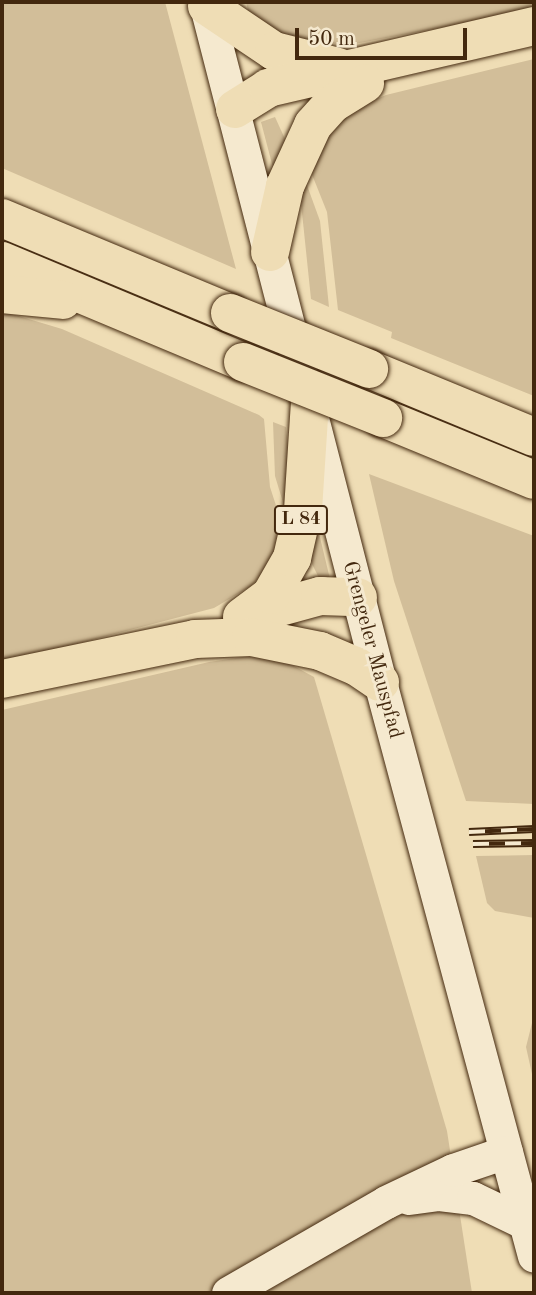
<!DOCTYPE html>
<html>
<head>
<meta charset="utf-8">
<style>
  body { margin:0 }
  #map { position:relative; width:536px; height:1295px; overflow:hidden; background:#efddb5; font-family:"Old Standard TT",serif }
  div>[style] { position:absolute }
  .green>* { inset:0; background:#d2be99 }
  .roads { filter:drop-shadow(0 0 2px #43280e) drop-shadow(0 0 2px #43280e) }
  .secondary>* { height:33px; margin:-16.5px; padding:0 16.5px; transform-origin:16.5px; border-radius:16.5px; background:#f5e9cf }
  .highway>* { height:38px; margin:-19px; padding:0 19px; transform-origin:19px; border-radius:19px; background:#efddb5 }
  .rail>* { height:8px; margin-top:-4px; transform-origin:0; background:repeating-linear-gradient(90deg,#f5e9cf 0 16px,#43280e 0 32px); box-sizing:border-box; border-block:2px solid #43280e }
  .bridges { filter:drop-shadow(0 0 2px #43280e) drop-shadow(0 0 2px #43280e) }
  .highway-bridge>* { height:38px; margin:-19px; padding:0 19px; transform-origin:19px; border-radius:19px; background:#efddb5 }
  span { translate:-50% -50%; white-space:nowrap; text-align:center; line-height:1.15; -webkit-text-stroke:6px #f5e9cf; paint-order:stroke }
  .shield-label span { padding:2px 5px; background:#f5e9cf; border:2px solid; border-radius:5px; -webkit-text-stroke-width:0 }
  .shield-label { font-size:19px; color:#43280e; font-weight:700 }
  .street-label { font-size:21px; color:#43280e }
  .frame { position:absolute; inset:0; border:4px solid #43280e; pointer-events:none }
  .scale { position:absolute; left:295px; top:28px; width:172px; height:32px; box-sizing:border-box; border:4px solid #43280e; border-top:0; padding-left:9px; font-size:21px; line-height:24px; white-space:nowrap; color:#43280e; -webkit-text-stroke:5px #f5e9cf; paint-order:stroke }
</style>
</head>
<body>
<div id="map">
  <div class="green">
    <div style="clip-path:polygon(2px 2px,165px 2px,236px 269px,2px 168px)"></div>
    <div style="clip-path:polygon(246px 2px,534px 2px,534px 10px,349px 45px,254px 35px)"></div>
    <div style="clip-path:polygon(534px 59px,534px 396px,391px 338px,392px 332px,338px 310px,327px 212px,307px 162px,329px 131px,360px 106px,386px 95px)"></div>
    <div style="clip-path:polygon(275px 117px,290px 150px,277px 183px,261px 122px)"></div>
    <div style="clip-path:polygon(304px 177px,320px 221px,329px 307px,311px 299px,301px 203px)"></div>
    <div style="clip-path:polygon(2px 311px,62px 329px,259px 415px,264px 419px,270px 487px,283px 527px,276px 559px,251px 586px,214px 608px,42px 653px,2px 659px)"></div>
    <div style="clip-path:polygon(273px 422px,286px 427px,290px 465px,285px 509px,275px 476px)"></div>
    <div style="clip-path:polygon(369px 474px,534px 536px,534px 804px,466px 801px,394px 581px)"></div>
    <div style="clip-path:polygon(316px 521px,331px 583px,323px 586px,307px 554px)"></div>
    <div style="clip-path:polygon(270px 653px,314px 677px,447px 1131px,472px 1293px,2px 1293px,2px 710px,209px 662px)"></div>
    <div style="clip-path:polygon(534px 855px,534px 918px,495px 911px,487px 903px,476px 856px)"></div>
    <div style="clip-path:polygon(534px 1015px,534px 1083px,526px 1047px)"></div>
  </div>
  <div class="roads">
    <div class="secondary">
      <div style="left:205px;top:2px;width:702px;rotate:75.57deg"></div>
      <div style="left:380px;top:682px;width:594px;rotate:74.98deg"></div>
      <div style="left:409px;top:1198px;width:30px;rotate:-8deg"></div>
      <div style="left:439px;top:1194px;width:34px;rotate:7deg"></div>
      <div style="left:473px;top:1198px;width:58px;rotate:25.7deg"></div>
      <div style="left:228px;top:1293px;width:182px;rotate:-29.9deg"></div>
      <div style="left:386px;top:1202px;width:74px;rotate:-25.5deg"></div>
      <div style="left:453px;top:1170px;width:56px;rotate:-18.8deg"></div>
    </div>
    <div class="highway">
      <div style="left:207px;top:6px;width:81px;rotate:33.9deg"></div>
      <div style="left:274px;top:51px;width:66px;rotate:14deg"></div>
      <div style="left:235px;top:109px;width:39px;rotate:-32deg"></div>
      <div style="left:268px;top:88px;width:273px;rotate:-13.1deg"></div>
      <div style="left:2px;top:218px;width:247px;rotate:22.6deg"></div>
      <div style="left:270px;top:252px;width:68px;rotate:-77.2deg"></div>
      <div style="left:285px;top:186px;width:67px;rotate:-65.3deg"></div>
      <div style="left:313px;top:125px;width:28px;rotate:-48deg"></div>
      <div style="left:332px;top:104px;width:39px;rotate:-32deg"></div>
      <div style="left:2px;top:261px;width:261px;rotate:22.7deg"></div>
      <div style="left:2px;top:294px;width:61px;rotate:5.6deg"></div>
      <div style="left:369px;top:369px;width:178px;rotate:22.4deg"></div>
      <div style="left:383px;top:418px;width:163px;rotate:22.3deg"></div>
      <div style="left:251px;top:615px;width:72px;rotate:-15.4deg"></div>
      <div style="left:320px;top:596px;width:38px;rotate:2deg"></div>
      <div style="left:242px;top:617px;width:36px;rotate:-37deg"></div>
      <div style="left:271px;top:595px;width:43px;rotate:-60.4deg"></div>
      <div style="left:292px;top:558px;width:49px;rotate:-77.1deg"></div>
      <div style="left:303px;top:510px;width:108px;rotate:-86.3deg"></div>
      <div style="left:2px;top:679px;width:197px;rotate:-11.7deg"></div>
      <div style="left:195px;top:639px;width:56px;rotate:-2deg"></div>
      <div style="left:251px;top:637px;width:70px;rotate:11.5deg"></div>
      <div style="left:320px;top:651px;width:39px;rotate:23deg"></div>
      <div style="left:356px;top:666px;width:29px;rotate:34deg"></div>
    </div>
  </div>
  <div class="rail">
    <div style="left:469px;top:832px;width:65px;rotate:-2.6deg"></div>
    <div style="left:473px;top:844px;width:61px;rotate:-0.9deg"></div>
  </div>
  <div class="bridges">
    <div class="highway-bridge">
      <div style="left:230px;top:313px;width:150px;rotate:21.9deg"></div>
      <div style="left:243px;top:362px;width:151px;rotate:21.8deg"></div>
    </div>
  </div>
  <div class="shield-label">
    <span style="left:301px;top:520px">L 84</span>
  </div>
  <div class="street-label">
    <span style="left:372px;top:650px;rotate:75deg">Grengeler Mauspfad</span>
  </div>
  <div class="frame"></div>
  <div class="scale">50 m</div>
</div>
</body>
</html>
